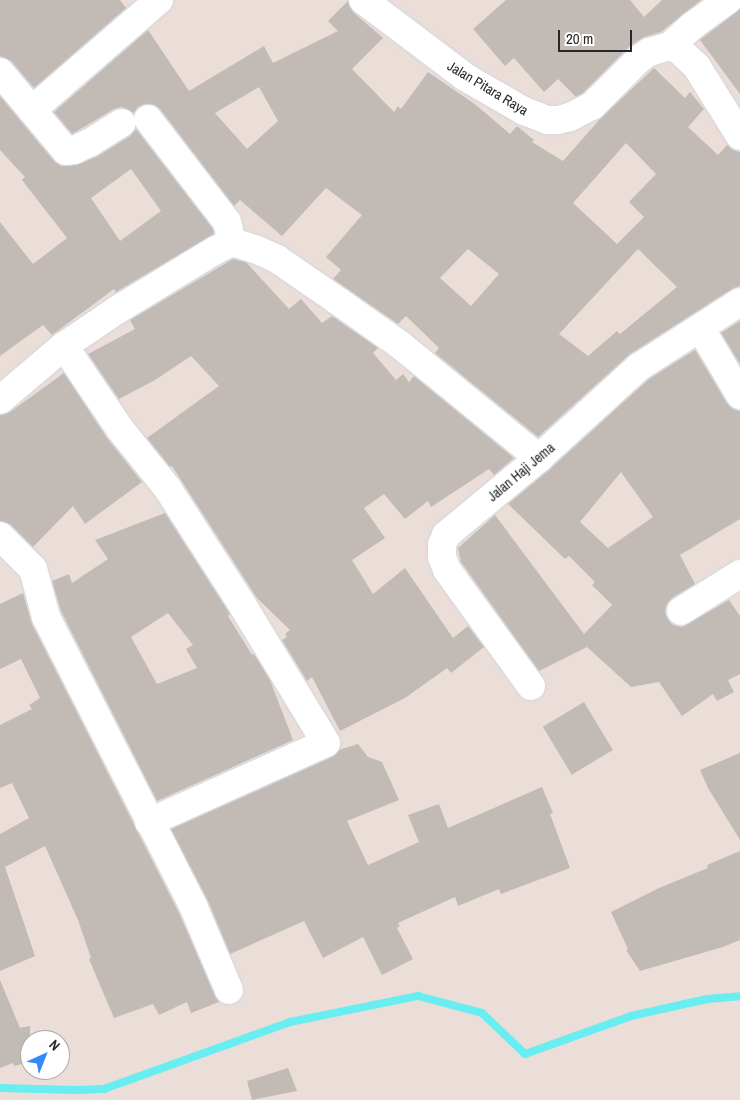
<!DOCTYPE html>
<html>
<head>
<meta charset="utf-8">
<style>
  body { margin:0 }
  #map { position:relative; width:740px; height:1100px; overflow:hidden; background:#ebded8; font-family:"Archivo Narrow",sans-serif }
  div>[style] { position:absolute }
  .stream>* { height:8px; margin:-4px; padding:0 4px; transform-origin:4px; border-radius:4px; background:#68edf0 }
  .building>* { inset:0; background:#c2bab4; transform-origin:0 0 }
  .roads { filter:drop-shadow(0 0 1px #ced6e1) drop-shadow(0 0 1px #ced6e1) }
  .street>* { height:28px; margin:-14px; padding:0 14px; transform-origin:14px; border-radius:14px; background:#fff }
  .secondary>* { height:28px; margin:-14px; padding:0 14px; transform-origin:14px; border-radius:14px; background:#fff }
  span { translate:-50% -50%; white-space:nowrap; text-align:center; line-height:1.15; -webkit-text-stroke:5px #fff; paint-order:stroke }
  .street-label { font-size:14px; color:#272727 }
  .north { position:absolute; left:20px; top:1030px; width:50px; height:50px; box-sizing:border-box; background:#fff; border:1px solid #a9a9a9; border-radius:50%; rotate:44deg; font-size:14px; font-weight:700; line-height:20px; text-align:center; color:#272727 }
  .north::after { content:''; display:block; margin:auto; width:18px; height:22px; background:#348afc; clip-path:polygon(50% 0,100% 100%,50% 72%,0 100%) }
  .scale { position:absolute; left:558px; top:30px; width:74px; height:22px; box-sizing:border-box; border:2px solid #272727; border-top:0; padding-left:6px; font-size:15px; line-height:18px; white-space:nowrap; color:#272727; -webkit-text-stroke:4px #fff; paint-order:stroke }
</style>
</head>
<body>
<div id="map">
  <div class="stream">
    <div style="left:0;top:1088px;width:78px;rotate:1.5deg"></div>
    <div style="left:78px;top:1090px;width:26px;rotate:-2deg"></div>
    <div style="left:104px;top:1089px;width:198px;rotate:-19.8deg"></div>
    <div style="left:290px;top:1022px;width:131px;rotate:-11.5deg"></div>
    <div style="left:418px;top:996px;width:66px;rotate:14.9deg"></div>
    <div style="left:482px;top:1013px;width:59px;rotate:43.6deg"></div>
    <div style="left:525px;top:1054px;width:113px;rotate:-19.7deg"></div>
    <div style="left:631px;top:1016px;width:78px;rotate:-12.6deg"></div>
    <div style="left:707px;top:999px;width:33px;rotate:-5deg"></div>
  </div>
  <div class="building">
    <div style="clip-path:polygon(0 0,120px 0,126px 8px,34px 88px,12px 62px,0 56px)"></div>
    <div style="clip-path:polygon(506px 0,630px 0,644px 17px,662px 0,701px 0,661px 32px,644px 37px,630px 46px,583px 93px,576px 97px,558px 79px,544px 92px,514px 58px,505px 66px,473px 29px)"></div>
    <div style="clip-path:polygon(evenodd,348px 1px,353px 12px,383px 38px,352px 69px,394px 112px,398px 106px,401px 109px,428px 72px,476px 105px,510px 134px,517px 126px,534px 140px,532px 142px,563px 161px,600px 119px,654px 68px,685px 98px,690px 92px,704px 109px,688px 127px,718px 155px,727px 145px,733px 150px,740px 152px,740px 286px,732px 289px,630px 354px,538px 437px,435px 353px,439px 348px,406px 316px,398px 324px,333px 279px,341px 270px,326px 257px,362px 215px,326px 188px,282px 236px,240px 200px,234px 206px,160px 109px,154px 105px,145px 104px,138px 107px,134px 113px,122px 107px,114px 109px,72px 134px,54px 112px,148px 30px,189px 91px,264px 46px,273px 63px,338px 31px,328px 21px,348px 1px,259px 87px,278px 121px,247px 149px,215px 113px,259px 87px,348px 1px,626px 143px,656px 174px,629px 202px,644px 217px,617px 244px,573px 203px,626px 143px,348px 1px,468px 249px,499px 274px,471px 306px,440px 278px,468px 249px,348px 1px,638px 249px,677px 287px,620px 334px,617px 331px,588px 356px,559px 334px,638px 249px)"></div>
    <div style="clip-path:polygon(740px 9px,740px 94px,700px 40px)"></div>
    <div style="clip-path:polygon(evenodd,0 96px,54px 161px,61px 166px,76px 165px,98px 156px,130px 136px,136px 129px,213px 229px,214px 234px,116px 292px,114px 289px,52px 335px,43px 325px,0 356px,0 222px,33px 264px,67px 238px,22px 180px,25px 177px,0 150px,0 96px,131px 169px,161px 211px,120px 241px,91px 198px,131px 169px)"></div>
    <div style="clip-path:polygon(233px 259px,246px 262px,289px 309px,301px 299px,322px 323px,332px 316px,378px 348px,373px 353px,396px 380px,403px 374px,409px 382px,414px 376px,514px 458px,494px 475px,489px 469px,431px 507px,428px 501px,405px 519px,384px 494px,364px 508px,385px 538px,352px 560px,373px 594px,405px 568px,453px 638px,468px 626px,484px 647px,451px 673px,447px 668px,405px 698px,340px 731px,312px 677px,307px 681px,282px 640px,287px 637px,285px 634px,290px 630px,257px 598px,172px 466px,170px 467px,147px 438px,219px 386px,191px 356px,155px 380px,119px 399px,88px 354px,135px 329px,130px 320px)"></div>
    <div style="clip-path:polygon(740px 321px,740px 364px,721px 333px)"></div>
    <div style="clip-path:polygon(evenodd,695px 350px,727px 403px,733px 409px,740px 411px,740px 519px,680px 555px,695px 584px,672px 598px,667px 604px,665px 612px,668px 619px,673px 625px,682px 627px,729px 600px,740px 616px,740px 674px,728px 680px,734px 692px,717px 701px,713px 694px,682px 716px,659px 682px,631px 687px,587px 647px,539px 671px,461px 562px,458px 548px,495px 515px,584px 634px,612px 605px,592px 585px,595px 582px,569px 556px,565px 559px,508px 504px,549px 470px,649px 379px,695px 350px,621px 472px,653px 517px,608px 548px,580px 522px,621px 472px)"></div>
    <div style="clip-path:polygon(64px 373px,107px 438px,142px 482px,85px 524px,73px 506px,33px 547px,11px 525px,0 521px,0 415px,10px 412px)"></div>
    <div style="clip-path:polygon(evenodd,165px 513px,230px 614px,228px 616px,252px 655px,254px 654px,270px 680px,293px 740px,157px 801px,61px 611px,52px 581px,69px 574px,72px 583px,108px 559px,95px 540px,165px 513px,168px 613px,193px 645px,186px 649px,197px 668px,157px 684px,131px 637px,168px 613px)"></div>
    <div style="clip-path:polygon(23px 593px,32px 624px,180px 915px,215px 996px,219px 1002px,191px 1013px,187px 1002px,159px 1015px,153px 1004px,114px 1018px,89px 959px,91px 958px,78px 920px,45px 846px,5px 867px,35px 956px,0 971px,0 834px,29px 818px,12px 783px,0 788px,0 725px,32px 709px,29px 705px,40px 698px,21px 659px,0 669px,0 604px)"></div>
    <div style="left:584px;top:702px;width:56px;height:48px;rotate:59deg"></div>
    <div style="clip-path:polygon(358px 744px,368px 757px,382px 762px,399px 800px,347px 821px,368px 865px,419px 842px,408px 815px,439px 804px,448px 828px,542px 787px,553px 813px,550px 814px,570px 868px,501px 894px,499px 889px,458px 906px,455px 897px,398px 923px,400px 926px,397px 928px,413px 959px,382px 975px,363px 937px,323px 958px,304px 921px,230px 954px,208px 901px,171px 829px,332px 757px,339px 750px)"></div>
    <div style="clip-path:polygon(740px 753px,740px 840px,708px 788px,700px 770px)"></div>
    <div style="clip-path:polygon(740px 851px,740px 940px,723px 947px,640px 971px,626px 950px,628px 949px,611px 912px,659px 888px,708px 868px,707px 865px)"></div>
    <div style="clip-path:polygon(0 980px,20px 1028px,30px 1026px,30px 1062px,14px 1066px,13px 1063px,0 1068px)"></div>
    <div style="clip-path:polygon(288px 1068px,297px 1091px,252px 1100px,247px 1081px)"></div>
  </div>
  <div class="roads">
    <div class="street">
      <div style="left:670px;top:46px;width:30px;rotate:-42deg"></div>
      <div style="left:692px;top:26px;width:44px;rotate:-35.8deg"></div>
      <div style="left:0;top:72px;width:103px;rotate:50.1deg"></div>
      <div style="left:66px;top:151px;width:8px;rotate:-7deg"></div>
      <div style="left:74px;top:150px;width:19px;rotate:-25deg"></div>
      <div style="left:91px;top:142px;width:36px;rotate:-32deg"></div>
      <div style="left:32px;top:110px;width:168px;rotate:-40.9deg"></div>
      <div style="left:148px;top:119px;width:130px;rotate:52.5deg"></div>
      <div style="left:227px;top:222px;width:21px;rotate:76deg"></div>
      <div style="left:701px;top:329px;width:77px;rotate:59.4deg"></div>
      <div style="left:64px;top:346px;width:100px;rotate:56deg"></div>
      <div style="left:120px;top:429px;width:77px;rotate:51.3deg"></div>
      <div style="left:168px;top:489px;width:139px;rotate:57.3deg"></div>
      <div style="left:243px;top:606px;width:160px;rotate:58.8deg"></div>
      <div style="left:326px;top:743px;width:194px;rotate:155.9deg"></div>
      <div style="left:0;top:400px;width:84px;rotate:-40.2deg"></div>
      <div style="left:64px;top:346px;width:64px;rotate:-34.2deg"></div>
      <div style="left:117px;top:310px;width:114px;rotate:-31.3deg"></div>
      <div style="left:214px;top:251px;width:20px;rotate:-27deg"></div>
      <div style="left:232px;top:242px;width:24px;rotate:17deg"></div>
      <div style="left:255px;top:249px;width:24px;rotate:24deg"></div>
      <div style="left:277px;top:259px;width:74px;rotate:34.5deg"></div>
      <div style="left:338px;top:301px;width:75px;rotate:35.2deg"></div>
      <div style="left:399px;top:344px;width:181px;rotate:39.2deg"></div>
      <div style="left:0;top:536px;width:47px;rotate:45deg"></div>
      <div style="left:33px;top:569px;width:50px;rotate:74.8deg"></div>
      <div style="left:46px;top:617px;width:326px;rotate:63deg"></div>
      <div style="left:194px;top:908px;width:89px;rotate:66.9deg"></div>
      <div style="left:681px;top:611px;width:70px;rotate:-32.1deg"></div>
      <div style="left:531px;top:686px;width:143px;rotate:-125.9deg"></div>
      <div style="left:447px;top:570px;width:14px;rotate:-111deg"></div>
      <div style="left:442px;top:557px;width:12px;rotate:-90deg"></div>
      <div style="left:442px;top:545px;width:11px;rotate:-68deg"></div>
      <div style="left:446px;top:535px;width:121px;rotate:-39.6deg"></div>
      <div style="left:539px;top:458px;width:135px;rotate:-42.3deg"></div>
      <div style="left:639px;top:367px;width:120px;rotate:-32.8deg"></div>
    </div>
    <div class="secondary">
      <div style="left:363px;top:0;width:128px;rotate:37deg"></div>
      <div style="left:465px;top:77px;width:68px;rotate:30deg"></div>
      <div style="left:524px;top:111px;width:25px;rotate:21deg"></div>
      <div style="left:547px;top:120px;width:11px"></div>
      <div style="left:558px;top:120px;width:12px;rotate:-14deg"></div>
      <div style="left:570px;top:117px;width:25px;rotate:-27deg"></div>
      <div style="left:592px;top:106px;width:66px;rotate:-45deg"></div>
      <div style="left:639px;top:59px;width:12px;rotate:-35deg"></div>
      <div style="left:649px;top:52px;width:22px;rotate:-16deg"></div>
      <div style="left:670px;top:46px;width:10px;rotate:24deg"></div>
      <div style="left:679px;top:50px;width:25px;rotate:43deg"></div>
      <div style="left:697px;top:67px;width:81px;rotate:58.1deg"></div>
    </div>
  </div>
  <div class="street-label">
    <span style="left:488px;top:88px;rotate:31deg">Jalan Pitara Raya</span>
    <span style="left:521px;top:472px;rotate:-40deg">Jalan Haji Jema</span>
  </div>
  <div class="north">N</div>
  <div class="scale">20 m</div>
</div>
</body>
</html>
